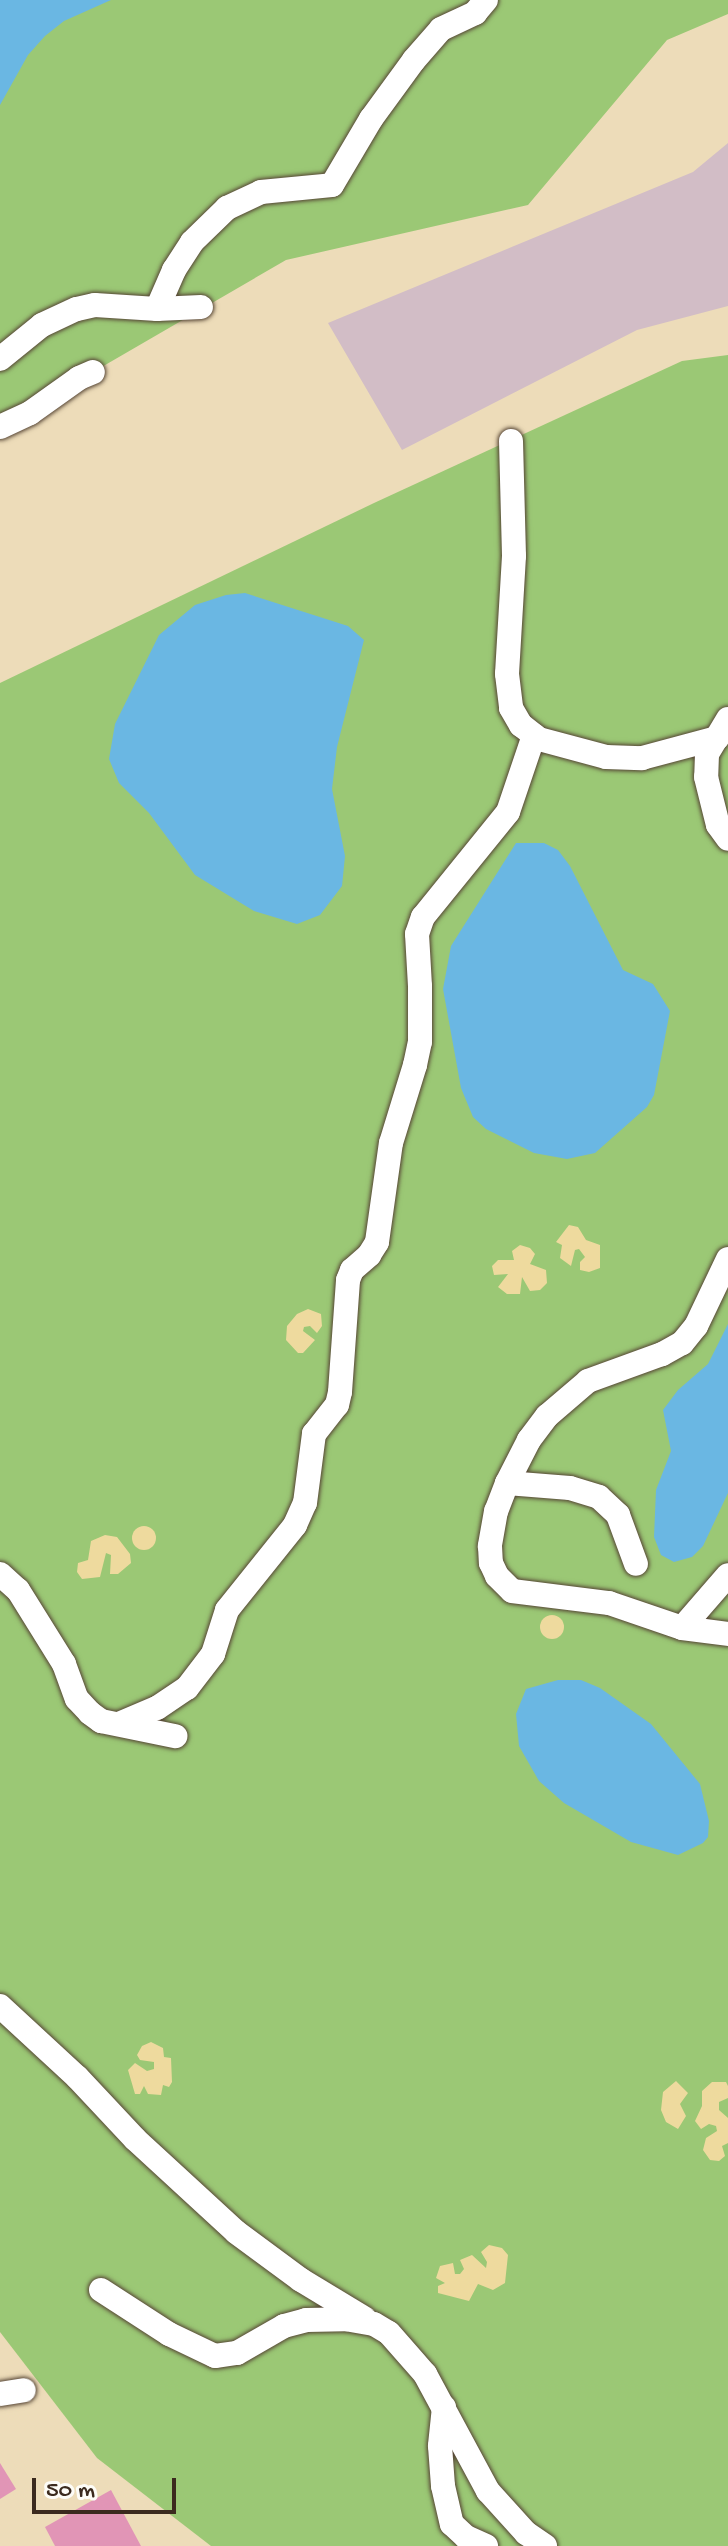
<!DOCTYPE html>
<html>
<head>
<meta charset="utf-8">
<style>
  body { margin:0 }
  #map { position:relative; width:728px; height:2546px; overflow:hidden; background:#eddcb9; font-family:"Gochi Hand",sans-serif }
  div>[style] { position:absolute }
  .industrial>* { inset:0; background:#d2bdc6 }
  .green>* { inset:0; background:#9bc875 }
  .sand>* { inset:0; background:#eeda9e }
  .round { border-radius:50% }
  .water>* { inset:0; background:#6ab7e3 }
  .building>* { inset:0; background:#e195b6 }
  .roads { filter:drop-shadow(0 0 2px #564535) drop-shadow(0 0 2px #564535) }
  .minor>* { height:24px; margin:-12px; padding:0 12px; transform-origin:12px; border-radius:12px; background:#fff }
  span { translate:-50% -50%; white-space:nowrap; text-align:center; line-height:1.15; -webkit-text-stroke:8px #fdfcf7; paint-order:stroke }
  .scale { position:absolute; left:32px; top:2478px; width:144px; height:36px; box-sizing:border-box; border:4px solid #3b2a1e; border-top:0; padding-left:10px; font-size:24px; line-height:28px; white-space:nowrap; color:#3b2a1e; -webkit-text-stroke:6px #fdfcf7; paint-order:stroke }
</style>
</head>
<body>
<div id="map">
  <div class="industrial">
    <div style="clip-path:polygon(728px 143px,728px 306px,637px 330px,402px 450px,328px 323px,693px 172px)"></div>
  </div>
  <div class="green">
    <div style="clip-path:polygon(0 0,728px 0,728px 14px,667px 40px,528px 205px,286px 260px,0 426px)"></div>
    <div style="clip-path:polygon(728px 355px,728px 2546px,211px 2546px,97px 2458px,0 2332px,0 683px,374px 503px,682px 361px)"></div>
  </div>
  <div class="sand">
    <div style="clip-path:polygon(569px 1225px,578px 1227px,586px 1240px,600px 1245px,600px 1268px,589px 1272px,580px 1270px,580px 1262px,585px 1257px,579px 1249px,575px 1250px,571px 1266px,560px 1258px,562px 1245px,556px 1242px)"></div>
    <div style="clip-path:polygon(520px 1245px,530px 1248px,535px 1254px,530px 1264px,546px 1270px,547px 1283px,540px 1290px,530px 1291px,522px 1277px,520px 1294px,507px 1294px,498px 1287px,508px 1274px,494px 1275px,492px 1266px,498px 1260px,514px 1260px,512px 1251px)"></div>
    <div style="clip-path:polygon(308px 1309px,321px 1314px,322px 1326px,317px 1333px,310px 1326px,304px 1327px,303px 1331px,315px 1340px,303px 1353px,298px 1353px,286px 1340px,287px 1326px,297px 1314px)"></div>
    <div class="round" style="left:132px;top:1526px;width:24px;height:24px"></div>
    <div style="clip-path:polygon(105px 1535px,117px 1537px,130px 1554px,131px 1563px,118px 1574px,110px 1574px,111px 1555px,106px 1553px,100px 1577px,82px 1579px,77px 1572px,78px 1563px,88px 1560px,91px 1541px)"></div>
    <div class="round" style="left:540px;top:1615px;width:24px;height:24px"></div>
    <div style="clip-path:polygon(151px 2042px,163px 2048px,164px 2057px,171px 2058px,172px 2082px,169px 2087px,163px 2085px,161px 2095px,148px 2094px,144px 2086px,140px 2094px,135px 2094px,128px 2070px,135px 2063px,147px 2071px,154px 2069px,154px 2062px,140px 2060px,137px 2055px,142px 2046px)"></div>
    <div style="clip-path:polygon(676px 2081px,688px 2093px,680px 2104px,686px 2116px,678px 2129px,666px 2122px,661px 2110px,663px 2092px)"></div>
    <div style="clip-path:polygon(712px 2082px,726px 2082px,728px 2086px,728px 2098px,719px 2102px,719px 2110px,728px 2118px,728px 2143px,722px 2146px,725px 2156px,719px 2161px,710px 2160px,703px 2150px,706px 2138px,717px 2131px,716px 2126px,709px 2124px,701px 2129px,695px 2121px,702px 2106px,702px 2091px)"></div>
    <div style="clip-path:polygon(489px 2245px,502px 2248px,508px 2255px,505px 2283px,493px 2290px,478px 2284px,469px 2301px,438px 2293px,438px 2286px,445px 2283px,436px 2278px,440px 2266px,453px 2263px,455px 2274px,460px 2274px,464px 2269px,460px 2260px,472px 2255px,486px 2268px,487px 2262px,481px 2252px)"></div>
  </div>
  <div class="water">
    <div style="clip-path:polygon(0 0,111px 0,64px 21px,45px 36px,28px 55px,0 105px)"></div>
    <div style="clip-path:polygon(245px 593px,348px 626px,364px 640px,337px 747px,332px 789px,345px 856px,342px 886px,320px 915px,297px 924px,254px 911px,195px 875px,149px 813px,119px 783px,109px 759px,115px 724px,159px 635px,195px 605px,226px 595px)"></div>
    <div style="clip-path:polygon(516px 843px,544px 843px,558px 850px,570px 866px,623px 970px,653px 984px,670px 1011px,654px 1095px,647px 1107px,595px 1153px,567px 1159px,534px 1153px,486px 1129px,473px 1117px,461px 1088px,443px 989px,451px 946px)"></div>
    <div style="clip-path:polygon(728px 1324px,728px 1493px,703px 1546px,692px 1557px,674px 1562px,661px 1555px,654px 1537px,656px 1490px,671px 1451px,663px 1410px,678px 1390px,708px 1364px)"></div>
    <div style="clip-path:polygon(558px 1680px,581px 1680px,600px 1688px,651px 1724px,700px 1784px,709px 1821px,708px 1837px,703px 1843px,678px 1855px,631px 1842px,564px 1803px,539px 1781px,519px 1746px,516px 1714px,526px 1689px)"></div>
  </div>
  <div class="building">
    <div style="clip-path:polygon(0 2463px,16px 2489px,0 2499px)"></div>
    <div style="clip-path:polygon(111px 2490px,141px 2546px,55px 2546px,45px 2527px)"></div>
  </div>
  <div class="roads">
    <div class="minor">
      <div style="left:157px;top:309px;width:43px;rotate:-66.4deg"></div>
      <div style="left:174px;top:270px;width:33px;rotate:-57deg"></div>
      <div style="left:192px;top:242px;width:49px;rotate:-44.2deg"></div>
      <div style="left:227px;top:208px;width:38px;rotate:-25deg"></div>
      <div style="left:261px;top:192px;width:71px;rotate:-5.6deg"></div>
      <div style="left:332px;top:185px;width:77px;rotate:-59.4deg"></div>
      <div style="left:371px;top:119px;width:73px;rotate:-53.9deg"></div>
      <div style="left:414px;top:60px;width:41px;rotate:-48.9deg"></div>
      <div style="left:441px;top:29px;width:38px;rotate:-25deg"></div>
      <div style="left:475px;top:13px;width:17px;rotate:-50deg"></div>
      <div style="left:0;top:359px;width:54px;rotate:-39deg"></div>
      <div style="left:42px;top:325px;width:38px;rotate:-25deg"></div>
      <div style="left:77px;top:309px;width:18px;rotate:-13deg"></div>
      <div style="left:95px;top:305px;width:62px;rotate:3.7deg"></div>
      <div style="left:157px;top:309px;width:44px;rotate:-2.6deg"></div>
      <div style="left:0;top:427px;width:33px;rotate:-25deg"></div>
      <div style="left:30px;top:413px;width:60px;rotate:-35.5deg"></div>
      <div style="left:79px;top:378px;width:15px;rotate:-23deg"></div>
      <div style="left:511px;top:441px;width:115px;rotate:88.5deg"></div>
      <div style="left:514px;top:556px;width:118px;rotate:93.4deg"></div>
      <div style="left:507px;top:674px;width:34px;rotate:83deg"></div>
      <div style="left:511px;top:708px;width:20px;rotate:60deg"></div>
      <div style="left:521px;top:725px;width:23px;rotate:38deg"></div>
      <div style="left:539px;top:739px;width:69px;rotate:15deg"></div>
      <div style="left:606px;top:757px;width:36px;rotate:2deg"></div>
      <div style="left:642px;top:758px;width:78px;rotate:-14.9deg"></div>
      <div style="left:728px;top:719px;width:41px;rotate:121deg"></div>
      <div style="left:707px;top:754px;width:23px;rotate:92deg"></div>
      <div style="left:706px;top:777px;width:49px;rotate:76deg"></div>
      <div style="left:718px;top:825px;width:17px;rotate:54deg"></div>
      <div style="left:728px;top:1259px;width:74px;rotate:115.5deg"></div>
      <div style="left:696px;top:1326px;width:22px;rotate:129deg"></div>
      <div style="left:682px;top:1343px;width:23px;rotate:151deg"></div>
      <div style="left:662px;top:1354px;width:79px;rotate:160deg"></div>
      <div style="left:588px;top:1381px;width:54px;rotate:139.5deg"></div>
      <div style="left:547px;top:1416px;width:30px;rotate:127deg"></div>
      <div style="left:529px;top:1440px;width:48px;rotate:117.1deg"></div>
      <div style="left:507px;top:1483px;width:30px;rotate:111deg"></div>
      <div style="left:496px;top:1511px;width:36px;rotate:100deg"></div>
      <div style="left:490px;top:1546px;width:17px;rotate:87deg"></div>
      <div style="left:491px;top:1563px;width:14px;rotate:65deg"></div>
      <div style="left:497px;top:1576px;width:21px;rotate:45deg"></div>
      <div style="left:512px;top:1591px;width:98px;rotate:7.1deg"></div>
      <div style="left:609px;top:1603px;width:77px;rotate:18.9deg"></div>
      <div style="left:682px;top:1628px;width:46px;rotate:7.4deg"></div>
      <div style="left:507px;top:1483px;width:63px;rotate:4.5deg"></div>
      <div style="left:570px;top:1488px;width:30px;rotate:17deg"></div>
      <div style="left:599px;top:1497px;width:26px;rotate:43deg"></div>
      <div style="left:618px;top:1515px;width:52px;rotate:69.8deg"></div>
      <div style="left:0;top:1574px;width:24px;rotate:42deg"></div>
      <div style="left:18px;top:1590px;width:87px;rotate:58.1deg"></div>
      <div style="left:64px;top:1664px;width:37px;rotate:70deg"></div>
      <div style="left:77px;top:1699px;width:19px;rotate:47deg"></div>
      <div style="left:90px;top:1713px;width:14px;rotate:36deg"></div>
      <div style="left:101px;top:1721px;width:76px;rotate:11.5deg"></div>
      <div style="left:682px;top:1628px;width:70px;rotate:-49deg"></div>
      <div style="left:121px;top:1723px;width:39px;rotate:-23deg"></div>
      <div style="left:157px;top:1708px;width:36px;rotate:-34deg"></div>
      <div style="left:187px;top:1688px;width:43px;rotate:-52.6deg"></div>
      <div style="left:213px;top:1654px;width:46px;rotate:-72.3deg"></div>
      <div style="left:227px;top:1610px;width:109px;rotate:-51.3deg"></div>
      <div style="left:295px;top:1525px;width:24px;rotate:-66deg"></div>
      <div style="left:305px;top:1503px;width:70px;rotate:-82.6deg"></div>
      <div style="left:314px;top:1434px;width:37px;rotate:-52deg"></div>
      <div style="left:337px;top:1405px;width:13px;rotate:-77deg"></div>
      <div style="left:340px;top:1392px;width:112px;rotate:-85.9deg"></div>
      <div style="left:348px;top:1280px;width:11px;rotate:-68deg"></div>
      <div style="left:352px;top:1270px;width:23px;rotate:-41deg"></div>
      <div style="left:369px;top:1255px;width:15px;rotate:-58deg"></div>
      <div style="left:377px;top:1242px;width:100px;rotate:-82deg"></div>
      <div style="left:391px;top:1143px;width:82px;rotate:-72.9deg"></div>
      <div style="left:415px;top:1065px;width:24px;rotate:-78deg"></div>
      <div style="left:420px;top:1042px;width:56px;rotate:-90deg"></div>
      <div style="left:420px;top:986px;width:52px;rotate:-93.3deg"></div>
      <div style="left:417px;top:934px;width:18px;rotate:-71deg"></div>
      <div style="left:423px;top:917px;width:135px;rotate:-51deg"></div>
      <div style="left:508px;top:812px;width:81px;rotate:-71.3deg"></div>
      <div style="left:0;top:2006px;width:105px;rotate:42.7deg"></div>
      <div style="left:77px;top:2077px;width:85px;rotate:46.9deg"></div>
      <div style="left:135px;top:2139px;width:137px;rotate:42.6deg"></div>
      <div style="left:236px;top:2232px;width:81px;rotate:36.4deg"></div>
      <div style="left:301px;top:2280px;width:74px;rotate:31.1deg"></div>
      <div style="left:101px;top:2290px;width:81px;rotate:32.9deg"></div>
      <div style="left:169px;top:2334px;width:51px;rotate:25.6deg"></div>
      <div style="left:215px;top:2356px;width:22px;rotate:-8deg"></div>
      <div style="left:237px;top:2353px;width:54px;rotate:-29.9deg"></div>
      <div style="left:284px;top:2326px;width:23px;rotate:-15deg"></div>
      <div style="left:306px;top:2320px;width:39px;rotate:-1deg"></div>
      <div style="left:345px;top:2319px;width:29px;rotate:10deg"></div>
      <div style="left:374px;top:2324px;width:17px;rotate:31deg"></div>
      <div style="left:389px;top:2333px;width:55px;rotate:48.7deg"></div>
      <div style="left:425px;top:2374px;width:133px;rotate:61.7deg"></div>
      <div style="left:488px;top:2491px;width:57px;rotate:47.9deg"></div>
      <div style="left:526px;top:2533px;width:23px;rotate:34deg"></div>
      <div style="left:0;top:2394px;width:24px;rotate:-9deg"></div>
      <div style="left:444px;top:2407px;width:39px;rotate:96deg"></div>
      <div style="left:440px;top:2446px;width:40px;rotate:85.7deg"></div>
      <div style="left:443px;top:2486px;width:39px;rotate:77deg"></div>
      <div style="left:452px;top:2524px;width:19px;rotate:43deg"></div>
      <div style="left:466px;top:2537px;width:22px;rotate:24deg"></div>
    </div>
  </div>
  <div class="scale">50 m</div>
</div>
</body>
</html>
